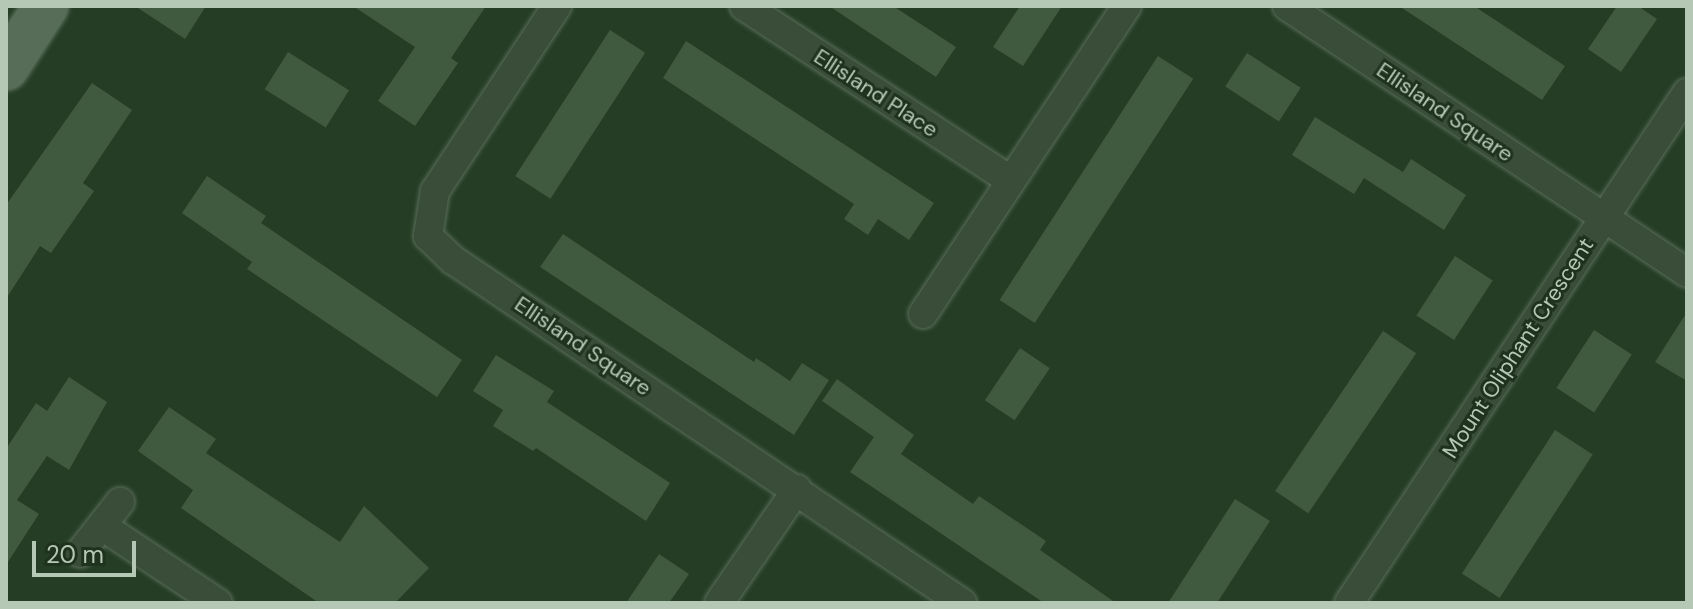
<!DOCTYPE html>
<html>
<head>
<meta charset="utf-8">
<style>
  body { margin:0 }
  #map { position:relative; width:1693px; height:609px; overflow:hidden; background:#253d25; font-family:"DM Sans",sans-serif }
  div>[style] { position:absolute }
  .building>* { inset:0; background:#3f5a3f; transform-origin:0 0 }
  .roads { filter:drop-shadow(0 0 2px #5a6d5a) drop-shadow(0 0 2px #5a6d5a) }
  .minor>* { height:28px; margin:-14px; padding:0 14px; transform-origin:14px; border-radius:14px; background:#394d39 }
  .primary>* { height:44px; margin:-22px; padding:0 22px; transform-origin:22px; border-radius:22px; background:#576d57 }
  span { translate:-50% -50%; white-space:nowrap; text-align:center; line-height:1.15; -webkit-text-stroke:6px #1e321e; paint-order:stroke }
  .street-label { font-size:22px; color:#b5c8b6 }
  .frame { position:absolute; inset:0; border:8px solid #b5c8b6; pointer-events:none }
  .scale { position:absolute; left:32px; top:541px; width:104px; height:36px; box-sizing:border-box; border:4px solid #b5c8b6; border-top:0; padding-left:10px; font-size:24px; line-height:28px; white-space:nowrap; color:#b5c8b6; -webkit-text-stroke:6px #1e321e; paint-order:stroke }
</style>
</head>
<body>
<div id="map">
  <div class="building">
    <div style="clip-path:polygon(135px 6px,206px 6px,185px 39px)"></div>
    <div style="clip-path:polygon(353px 6px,486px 6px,451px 58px,458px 63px,415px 126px,378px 101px,415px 47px)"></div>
    <div style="clip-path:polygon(829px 6px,893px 6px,956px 47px,936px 77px)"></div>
    <div style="clip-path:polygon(1020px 6px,1062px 6px,1023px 66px,993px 47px)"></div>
    <div style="clip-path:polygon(1399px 6px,1474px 6px,1565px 66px,1542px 100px)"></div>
    <div style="clip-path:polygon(1617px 6px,1638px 6px,1657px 19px,1621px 72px,1588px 49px)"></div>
    <div style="left:610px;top:30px;width:42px;height:174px;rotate:33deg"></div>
    <div style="clip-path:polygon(686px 41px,934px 203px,909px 240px,878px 219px,868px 235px,844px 219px,854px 204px,663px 78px)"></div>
    <div style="left:288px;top:52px;width:72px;height:44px;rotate:32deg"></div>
    <div style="left:1247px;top:53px;width:64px;height:40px;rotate:33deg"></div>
    <div style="left:1158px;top:56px;width:42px;height:291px;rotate:33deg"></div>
    <div style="clip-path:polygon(92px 83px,132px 110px,83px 183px,94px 191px,51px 253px,40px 246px,6px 299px,6px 205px)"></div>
    <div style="clip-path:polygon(1315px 117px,1403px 172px,1411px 159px,1466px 195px,1444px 230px,1364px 178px,1354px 194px,1292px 155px)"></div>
    <div style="clip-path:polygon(207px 176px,266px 216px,261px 223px,462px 360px,437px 397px,247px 269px,252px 262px,182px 213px)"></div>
    <div style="clip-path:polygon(563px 234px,754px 362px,756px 358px,790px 381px,802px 363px,829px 380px,794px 435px,540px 267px)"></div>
    <div style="left:1455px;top:256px;width:45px;height:71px;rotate:33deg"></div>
    <div style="clip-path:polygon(1687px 312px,1687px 381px,1655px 362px)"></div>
    <div style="left:1594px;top:330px;width:45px;height:69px;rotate:33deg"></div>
    <div style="left:1383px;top:331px;width:40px;height:193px;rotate:34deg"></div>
    <div style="left:1020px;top:348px;width:36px;height:63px;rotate:34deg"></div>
    <div style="clip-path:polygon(496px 355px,554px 391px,547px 402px,670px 483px,646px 521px,536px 448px,533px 451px,493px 426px,503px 410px,473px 391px)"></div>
    <div style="clip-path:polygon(69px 377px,107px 402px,69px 470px,47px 456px,17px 500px,39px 514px,6px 565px,6px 449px,36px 403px,47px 411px)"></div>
    <div style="clip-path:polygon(837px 379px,914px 435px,901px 454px,973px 504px,979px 496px,1046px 541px,1040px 550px,1116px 603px,1044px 603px,850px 472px,874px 437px,822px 401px)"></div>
    <div style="clip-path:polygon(169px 407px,216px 439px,206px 453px,340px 542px,364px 506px,429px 568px,395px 603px,319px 603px,181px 508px,193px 490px,138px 451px)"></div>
    <div style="left:1555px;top:430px;width:45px;height:171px;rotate:33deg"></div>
    <div style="clip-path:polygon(1235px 499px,1270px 521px,1217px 603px,1168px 603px)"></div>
    <div style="clip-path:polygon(659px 554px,689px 574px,669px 603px,626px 603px)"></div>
  </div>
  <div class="roads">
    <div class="minor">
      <div style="left:557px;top:6px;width:222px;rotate:123.4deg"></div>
      <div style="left:435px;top:191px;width:46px;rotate:98.8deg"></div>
      <div style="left:428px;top:236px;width:35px;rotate:44deg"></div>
      <div style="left:453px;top:260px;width:614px;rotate:33.97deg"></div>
      <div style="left:744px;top:6px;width:316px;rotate:33.2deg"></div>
      <div style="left:1287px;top:6px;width:481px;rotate:33.7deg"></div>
      <div style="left:923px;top:314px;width:369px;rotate:-56.5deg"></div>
      <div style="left:102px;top:526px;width:139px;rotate:33.6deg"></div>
      <div style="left:80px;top:553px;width:65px;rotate:-51.9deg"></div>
      <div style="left:719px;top:603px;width:138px;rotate:-55.6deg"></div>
      <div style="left:1349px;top:603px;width:612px;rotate:-56.47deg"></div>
    </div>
    <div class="primary">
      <div style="left:6px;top:68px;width:74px;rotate:-57.2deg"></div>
    </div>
  </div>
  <div class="street-label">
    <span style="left:876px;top:93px;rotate:33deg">Ellisland Place</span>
    <span style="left:1445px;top:112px;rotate:34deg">Ellisland Square</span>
    <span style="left:583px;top:346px;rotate:34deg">Ellisland Square</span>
    <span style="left:1518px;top:348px;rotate:-57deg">Mount Oliphant Crescent</span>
  </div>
  <div class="frame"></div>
  <div class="scale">20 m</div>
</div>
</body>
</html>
